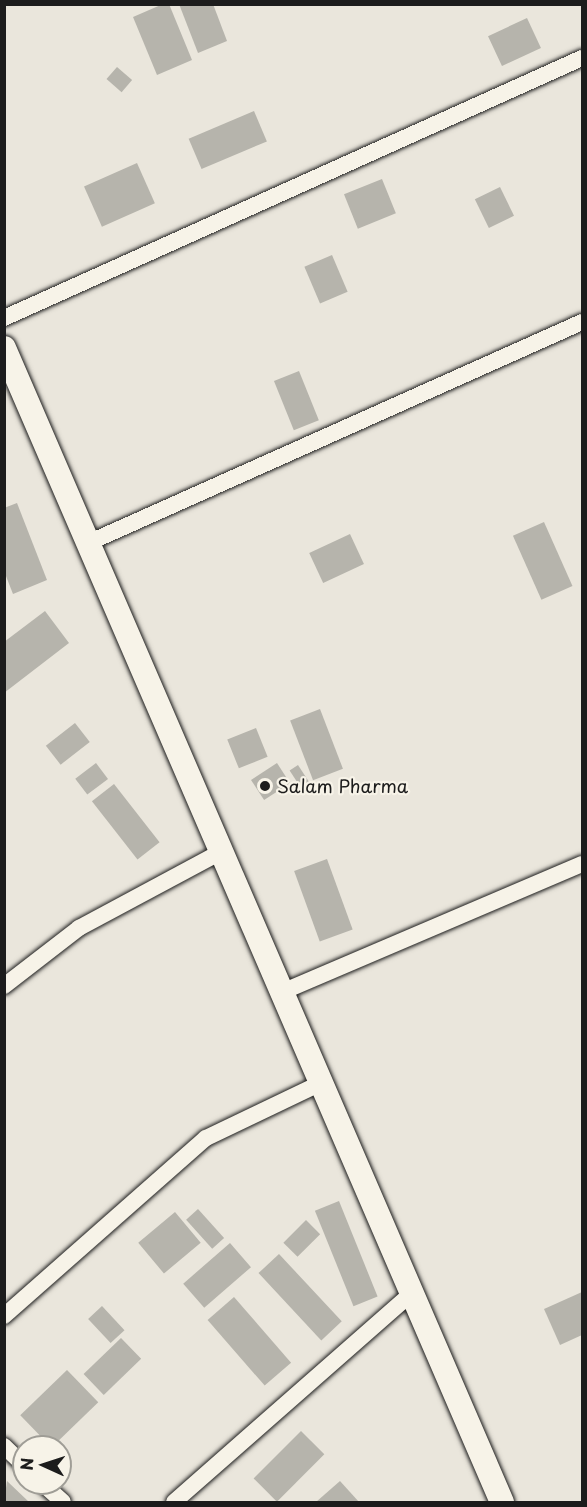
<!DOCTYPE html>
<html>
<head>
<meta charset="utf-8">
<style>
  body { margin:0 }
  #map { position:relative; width:587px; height:1507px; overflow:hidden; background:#eae6dc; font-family:"Playpen Sans",sans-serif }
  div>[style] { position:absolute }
  .building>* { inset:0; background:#b6b4ac; transform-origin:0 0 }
  .roads { filter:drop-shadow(0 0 2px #1c1c1c) drop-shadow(0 0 2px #1c1c1c) }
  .street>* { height:16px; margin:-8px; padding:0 8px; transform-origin:8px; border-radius:8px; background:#f7f3e8 }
  .secondary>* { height:24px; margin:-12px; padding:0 12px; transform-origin:12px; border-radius:12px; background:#f7f3e8 }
  .dots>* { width:16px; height:16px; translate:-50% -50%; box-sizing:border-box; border:3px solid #f7f3e8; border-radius:50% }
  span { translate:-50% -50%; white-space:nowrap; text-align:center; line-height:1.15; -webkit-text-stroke:4.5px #f7f3e8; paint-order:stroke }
  .poi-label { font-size:18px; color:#1c1c1c }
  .left { translate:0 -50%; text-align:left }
  .frame { position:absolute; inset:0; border:6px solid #1c1c1c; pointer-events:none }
  .north { position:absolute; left:12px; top:1435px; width:60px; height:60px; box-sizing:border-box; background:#f7f3e8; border:2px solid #9f9d96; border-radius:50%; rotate:273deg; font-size:16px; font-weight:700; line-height:24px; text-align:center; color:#1c1c1c }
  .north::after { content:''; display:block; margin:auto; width:21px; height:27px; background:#1c1c1c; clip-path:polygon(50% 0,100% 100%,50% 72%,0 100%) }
</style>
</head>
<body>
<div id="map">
  <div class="building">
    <div style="clip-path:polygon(163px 4px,169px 4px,192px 60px,157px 75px,133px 17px)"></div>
    <div style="clip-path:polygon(179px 4px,213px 4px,227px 41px,198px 53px)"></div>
    <div style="left:527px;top:18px;width:33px;height:43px;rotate:65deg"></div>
    <div style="left:117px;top:67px;width:20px;height:16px;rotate:41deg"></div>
    <div style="left:254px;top:111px;width:33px;height:71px;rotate:67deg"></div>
    <div style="left:137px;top:163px;width:44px;height:58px;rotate:66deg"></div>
    <div style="left:382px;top:179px;width:37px;height:41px;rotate:68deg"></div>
    <div style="left:500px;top:187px;width:32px;height:28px;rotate:64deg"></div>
    <div style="left:332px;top:255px;width:40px;height:30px;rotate:67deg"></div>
    <div style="left:299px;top:371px;width:53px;height:27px;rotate:68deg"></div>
    <div style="clip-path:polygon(17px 503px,47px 580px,13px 594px,4px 571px,4px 508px)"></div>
    <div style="left:544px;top:522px;width:70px;height:34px;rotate:66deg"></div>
    <div style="left:350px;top:534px;width:33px;height:45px;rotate:65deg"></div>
    <div style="clip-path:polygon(45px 611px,69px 643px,4px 693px,4px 642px)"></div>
    <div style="left:320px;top:709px;width:64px;height:32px;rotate:69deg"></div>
    <div style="left:75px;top:723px;width:24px;height:37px;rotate:52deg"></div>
    <div style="left:256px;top:728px;width:31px;height:31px;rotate:68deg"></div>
    <div style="left:96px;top:763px;width:20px;height:26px;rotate:53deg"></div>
    <div style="left:277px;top:763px;width:24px;height:31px;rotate:57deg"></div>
    <div style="left:298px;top:765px;width:20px;height:10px;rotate:57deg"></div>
    <div style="left:114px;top:784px;width:74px;height:28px;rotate:52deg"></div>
    <div style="left:327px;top:859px;width:75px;height:35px;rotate:70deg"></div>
    <div style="left:339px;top:1201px;width:103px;height:26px;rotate:68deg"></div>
    <div style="left:198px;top:1209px;width:39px;height:16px;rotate:48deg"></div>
    <div style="left:175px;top:1212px;width:40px;height:48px;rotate:50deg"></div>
    <div style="left:306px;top:1220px;width:20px;height:32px;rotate:45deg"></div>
    <div style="left:230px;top:1243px;width:32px;height:62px;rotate:49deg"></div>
    <div style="left:279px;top:1254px;width:92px;height:28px;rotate:47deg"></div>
    <div style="clip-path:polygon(582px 1292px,582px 1335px,560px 1345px,544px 1309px)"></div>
    <div style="left:234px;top:1297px;width:87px;height:35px;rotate:49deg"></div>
    <div style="left:102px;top:1306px;width:33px;height:19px;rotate:47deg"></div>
    <div style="left:121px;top:1338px;width:29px;height:52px;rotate:46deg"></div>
    <div style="left:67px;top:1370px;width:45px;height:65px;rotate:46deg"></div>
    <div style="left:301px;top:1431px;width:33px;height:67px;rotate:45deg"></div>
    <div style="clip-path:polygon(7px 1481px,29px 1502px,4px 1502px)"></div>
    <div style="clip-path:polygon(340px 1481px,359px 1502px,316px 1502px)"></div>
  </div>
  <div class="roads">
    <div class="street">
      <div style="left:4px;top:318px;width:634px;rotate:-24.22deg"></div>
      <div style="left:88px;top:543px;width:541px;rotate:-24.1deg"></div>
      <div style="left:4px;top:986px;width:95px;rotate:-37.7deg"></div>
      <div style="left:79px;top:928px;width:161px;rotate:-28.2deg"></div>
      <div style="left:282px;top:992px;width:326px;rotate:-23.1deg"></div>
      <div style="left:4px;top:1316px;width:269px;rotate:-41.4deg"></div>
      <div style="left:206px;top:1138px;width:127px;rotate:-25.6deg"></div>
      <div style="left:4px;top:1446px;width:28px;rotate:44deg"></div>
      <div style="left:42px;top:1483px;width:28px;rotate:42deg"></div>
      <div style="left:174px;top:1502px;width:317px;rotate:-41.3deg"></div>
    </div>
    <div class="secondary">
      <div style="left:4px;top:348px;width:1257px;rotate:66.66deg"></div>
    </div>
  </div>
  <div class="dots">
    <div style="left:265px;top:786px;background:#1c1c1c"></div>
  </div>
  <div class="poi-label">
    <span class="left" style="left:277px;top:786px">Salam Pharma</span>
  </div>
  <div class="frame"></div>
  <div class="north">N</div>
</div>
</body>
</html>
